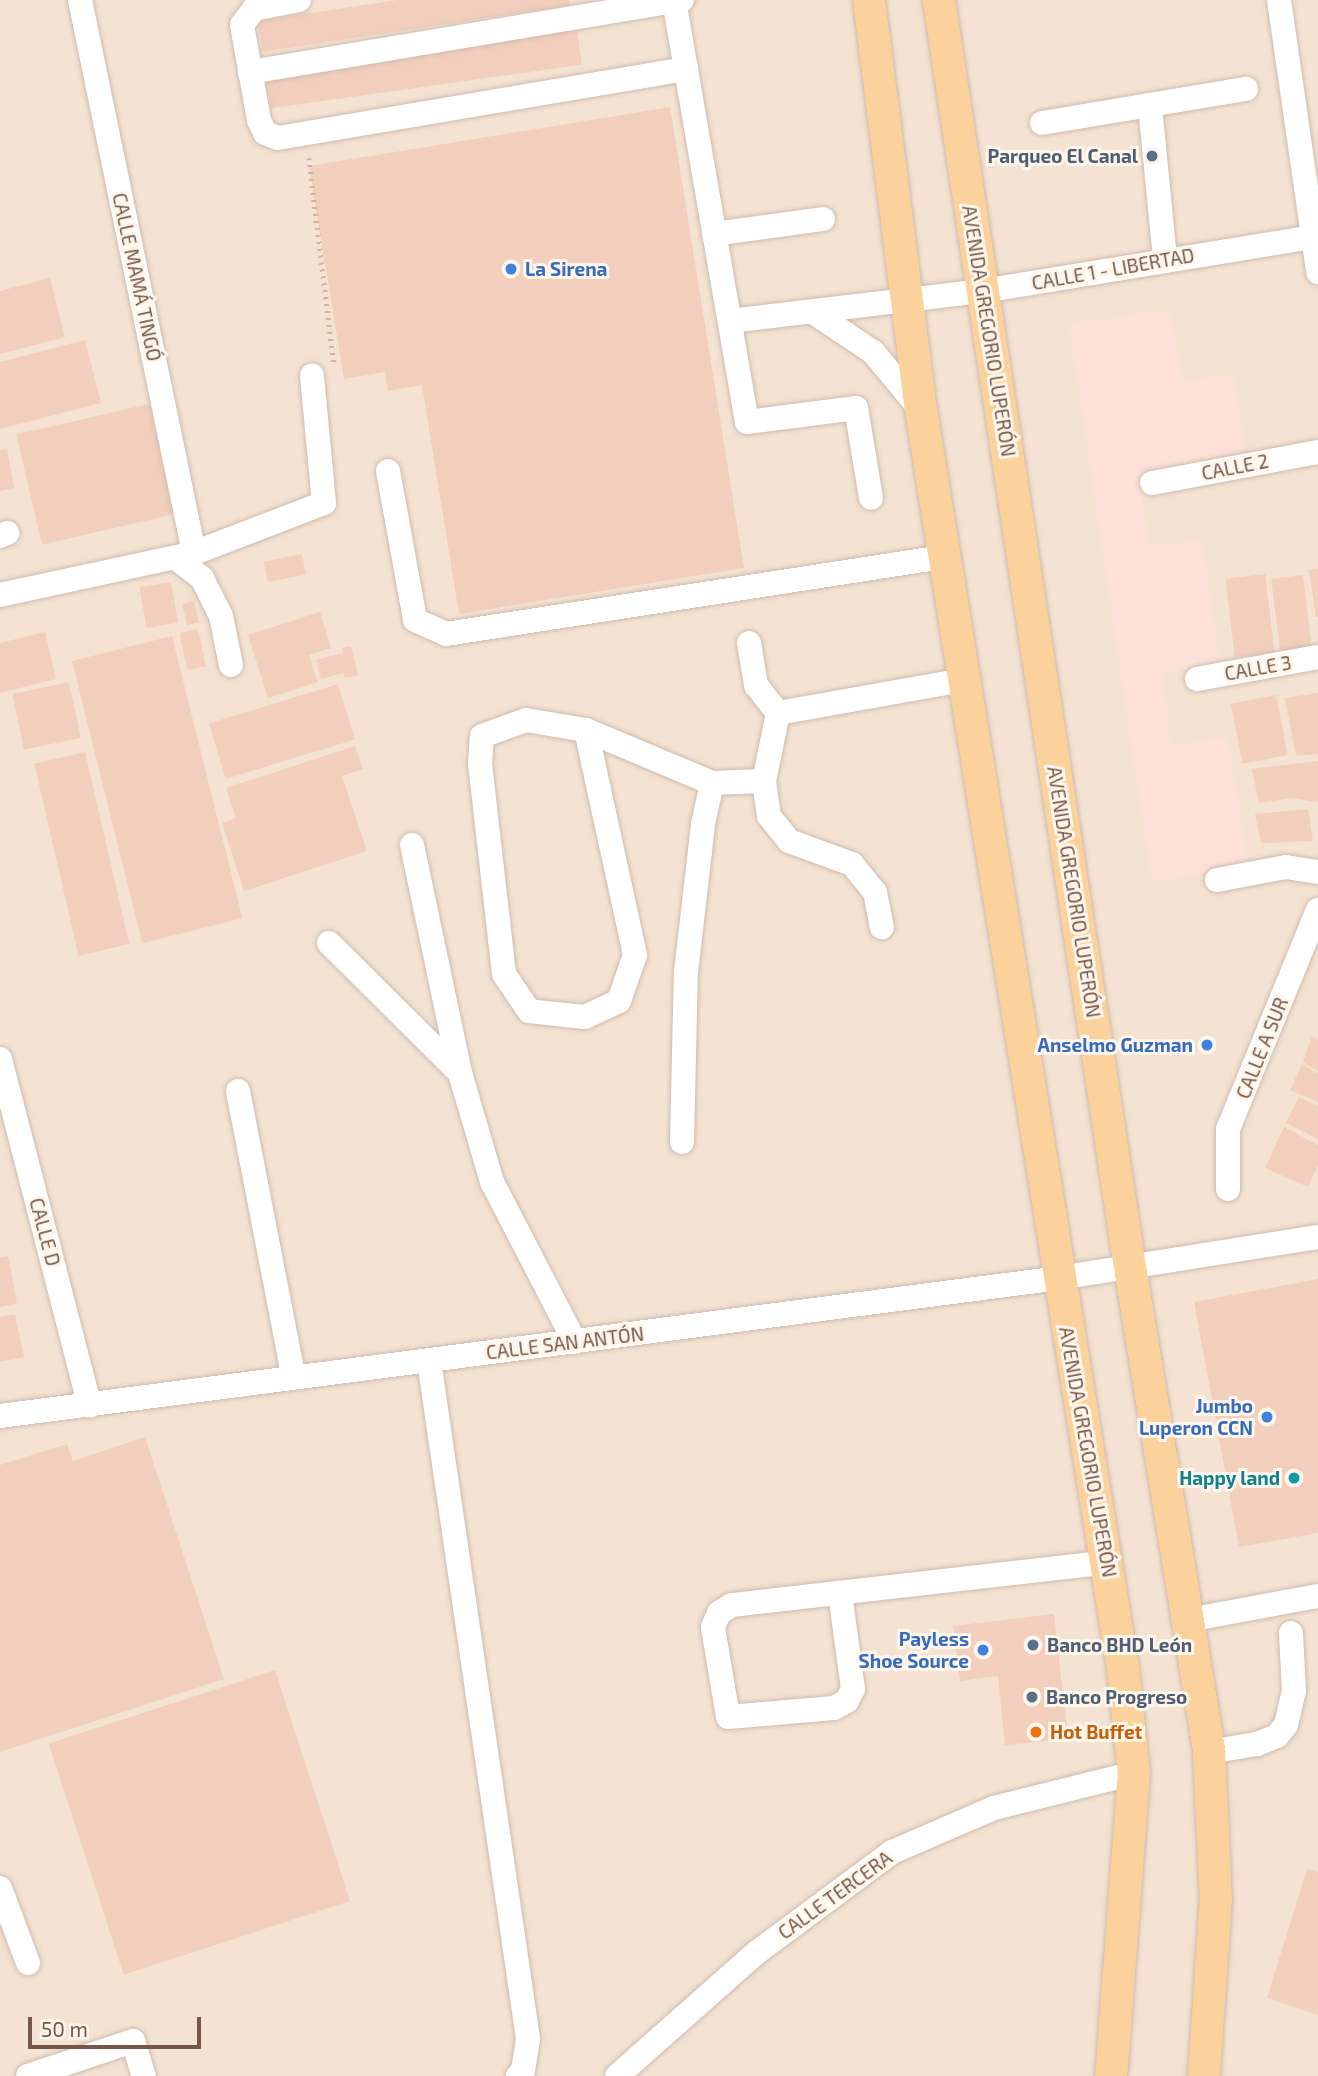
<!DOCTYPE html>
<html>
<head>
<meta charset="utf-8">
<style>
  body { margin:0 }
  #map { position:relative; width:1318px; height:2076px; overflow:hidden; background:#fcf2e4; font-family:"Exo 2",sans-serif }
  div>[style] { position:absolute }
  .residential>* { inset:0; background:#f4e3d3; transform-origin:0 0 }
  .commercial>* { inset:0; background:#fde1d8 }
  .building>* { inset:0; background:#f2cebc; transform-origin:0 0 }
  .path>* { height:4.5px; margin-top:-2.25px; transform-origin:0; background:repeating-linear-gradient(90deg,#d7b19f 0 2px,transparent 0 7px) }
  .roads { filter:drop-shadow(0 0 2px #d0bbad) drop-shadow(0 0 2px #d0bbad) }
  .minor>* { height:24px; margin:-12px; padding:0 12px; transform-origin:12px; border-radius:12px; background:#fff }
  .major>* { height:32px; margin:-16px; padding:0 16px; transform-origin:16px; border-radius:16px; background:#fcd29c }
  .dots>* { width:19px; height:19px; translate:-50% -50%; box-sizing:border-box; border:4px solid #fff6eb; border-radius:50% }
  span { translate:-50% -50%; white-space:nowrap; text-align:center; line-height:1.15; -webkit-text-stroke:6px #fff6eb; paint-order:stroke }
  .service-label { font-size:19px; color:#4e5e75; font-weight:700 }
  .right { translate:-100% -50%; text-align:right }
  .left { translate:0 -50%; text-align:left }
  .shop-label { font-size:19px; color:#366cbe; font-weight:700 }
  .street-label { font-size:19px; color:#755649 }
  .culture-label { font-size:19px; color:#0d838f; font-weight:700 }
  .food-label { font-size:19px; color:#c56008; font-weight:700 }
  .scale { position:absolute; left:28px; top:2017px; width:173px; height:32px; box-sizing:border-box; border:4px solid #755649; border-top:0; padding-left:9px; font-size:21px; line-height:24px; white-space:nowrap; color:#755649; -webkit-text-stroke:5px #fff6eb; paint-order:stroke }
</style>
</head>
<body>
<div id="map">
  <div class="residential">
    <div style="left:0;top:0;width:1318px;height:2076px"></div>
  </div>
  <div class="commercial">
    <div style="clip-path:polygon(1169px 310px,1183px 382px,1233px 374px,1246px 451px,1139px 476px,1149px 547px,1202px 539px,1220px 663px,1162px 672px,1171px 745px,1228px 737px,1248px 865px,1152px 882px,1069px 324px)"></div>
  </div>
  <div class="building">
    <div style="clip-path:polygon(397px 0,569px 0,570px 5px,263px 52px,258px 21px)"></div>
    <div style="left:577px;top:30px;width:35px;height:314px;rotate:82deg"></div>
    <div style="clip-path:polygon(670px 107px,744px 568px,459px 614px,422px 385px,388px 391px,385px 372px,344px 379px,309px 166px)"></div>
    <div style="clip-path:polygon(50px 278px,65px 337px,0 354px,0 291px)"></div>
    <div style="clip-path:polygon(85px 340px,101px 403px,0 429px,0 362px)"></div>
    <div style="left:149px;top:404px;width:113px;height:136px;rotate:77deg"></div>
    <div style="clip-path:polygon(7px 449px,14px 488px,0 491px,0 450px)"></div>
    <div style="left:302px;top:554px;width:21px;height:39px;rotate:79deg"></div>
    <div style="clip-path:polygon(1318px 569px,1318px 617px,1316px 617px,1309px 570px)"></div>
    <div style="left:1265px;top:574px;width:79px;height:40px;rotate:83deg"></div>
    <div style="left:1303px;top:575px;width:72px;height:32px;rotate:83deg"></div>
    <div style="left:171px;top:582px;width:41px;height:32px;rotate:80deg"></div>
    <div style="left:194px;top:601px;width:22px;height:12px;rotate:77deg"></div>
    <div style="clip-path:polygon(320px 612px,331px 648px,309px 655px,318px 682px,268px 698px,248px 635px)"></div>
    <div style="left:198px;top:629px;width:38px;height:19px;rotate:78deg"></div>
    <div style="clip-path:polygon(45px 632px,56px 679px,0 693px,0 643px)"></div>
    <div style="left:172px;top:636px;width:291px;height:103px;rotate:76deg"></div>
    <div style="clip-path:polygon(351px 646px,358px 675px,345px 678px,343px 673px,321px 679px,316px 660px,343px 653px,342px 648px)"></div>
    <div style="left:69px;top:682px;width:57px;height:58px;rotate:78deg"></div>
    <div style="left:338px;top:684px;width:58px;height:135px;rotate:73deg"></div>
    <div style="clip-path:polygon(1318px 693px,1318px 754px,1296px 756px,1285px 698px)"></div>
    <div style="left:1276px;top:695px;width:61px;height:46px;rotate:79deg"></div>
    <div style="clip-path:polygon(355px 746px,363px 769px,342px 776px,367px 851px,244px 891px,222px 823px,236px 818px,226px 788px)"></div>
    <div style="left:85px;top:752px;width:197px;height:52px;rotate:77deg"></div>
    <div style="clip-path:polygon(1318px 761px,1318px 802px,1291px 798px,1259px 803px,1252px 769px)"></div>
    <div style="clip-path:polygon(1308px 809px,1313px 841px,1261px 843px,1255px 814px)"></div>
    <div style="clip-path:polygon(1312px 1036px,1318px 1040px,1318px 1071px,1303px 1062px)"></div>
    <div style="clip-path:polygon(1302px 1064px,1318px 1074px,1318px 1102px,1290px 1090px)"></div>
    <div style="clip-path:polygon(1299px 1097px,1318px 1106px,1318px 1139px,1286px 1123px)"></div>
    <div style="clip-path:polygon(1284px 1127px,1318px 1145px,1318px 1166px,1308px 1187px,1265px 1168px)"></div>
    <div style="clip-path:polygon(8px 1256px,17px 1303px,0 1307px,0 1257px)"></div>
    <div style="clip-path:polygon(1318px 1279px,1318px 1533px,1239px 1547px,1194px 1302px)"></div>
    <div style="clip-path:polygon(15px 1314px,24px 1357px,0 1362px,0 1317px)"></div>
    <div style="clip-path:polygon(145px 1437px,224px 1679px,0 1752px,0 1465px,67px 1444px,73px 1461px)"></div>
    <div style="clip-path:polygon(1054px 1614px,1068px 1739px,1005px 1745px,998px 1676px,960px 1681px,953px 1626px)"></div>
    <div style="left:275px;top:1670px;width:243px;height:238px;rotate:72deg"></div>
    <div style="clip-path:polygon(1307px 1869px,1318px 1872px,1318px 2015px,1267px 1998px)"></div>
  </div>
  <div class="path">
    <div style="left:309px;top:158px;width:209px;rotate:83.1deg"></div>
  </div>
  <div class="roads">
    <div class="minor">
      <div style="left:80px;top:0;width:565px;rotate:78.35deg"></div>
      <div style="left:299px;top:0;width:46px;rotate:168.7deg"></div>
      <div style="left:254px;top:9px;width:20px;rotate:127deg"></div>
      <div style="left:242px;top:25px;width:97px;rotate:79.9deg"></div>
      <div style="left:259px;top:120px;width:14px;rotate:65deg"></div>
      <div style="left:265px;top:133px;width:14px;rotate:21deg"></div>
      <div style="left:278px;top:138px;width:414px;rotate:-9.6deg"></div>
      <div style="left:674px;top:0;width:428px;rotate:80.2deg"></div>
      <div style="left:747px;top:422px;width:110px;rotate:-7.3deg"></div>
      <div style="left:856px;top:408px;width:91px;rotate:80.5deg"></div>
      <div style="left:1279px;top:0;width:275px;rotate:81.8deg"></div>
      <div style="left:250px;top:72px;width:438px;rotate:-9.5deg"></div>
      <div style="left:1150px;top:106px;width:155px;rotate:84.4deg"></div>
      <div style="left:1042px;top:123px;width:207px;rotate:-9.5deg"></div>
      <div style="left:714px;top:234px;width:110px;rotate:-7.8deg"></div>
      <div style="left:813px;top:312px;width:72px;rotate:33.7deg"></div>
      <div style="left:873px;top:352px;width:75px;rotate:50.4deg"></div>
      <div style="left:730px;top:321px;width:255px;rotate:-6.8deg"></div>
      <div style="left:983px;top:291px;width:339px;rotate:-9.3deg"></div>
      <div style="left:388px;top:471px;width:151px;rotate:79.7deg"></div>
      <div style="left:415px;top:620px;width:34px;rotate:24deg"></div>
      <div style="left:446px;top:634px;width:503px;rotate:-8.81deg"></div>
      <div style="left:1152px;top:483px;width:169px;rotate:-10.6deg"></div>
      <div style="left:0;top:536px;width:8px;rotate:-23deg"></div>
      <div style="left:176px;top:558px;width:33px;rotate:38deg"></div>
      <div style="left:202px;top:578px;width:42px;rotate:63.4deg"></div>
      <div style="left:221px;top:616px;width:50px;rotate:78.5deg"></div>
      <div style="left:0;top:595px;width:198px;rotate:-12.2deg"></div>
      <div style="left:194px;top:553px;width:139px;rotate:-21deg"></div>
      <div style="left:324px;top:503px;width:128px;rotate:-95.4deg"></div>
      <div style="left:749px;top:643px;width:43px;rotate:80.5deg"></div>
      <div style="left:756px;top:685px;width:36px;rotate:52deg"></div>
      <div style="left:778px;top:713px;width:188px;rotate:-10.1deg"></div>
      <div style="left:1197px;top:679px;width:123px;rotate:-10.3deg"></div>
      <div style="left:778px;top:713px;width:69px;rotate:101.6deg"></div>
      <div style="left:764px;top:781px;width:35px;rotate:82deg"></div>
      <div style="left:769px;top:816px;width:32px;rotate:51deg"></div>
      <div style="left:789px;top:841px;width:67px;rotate:20.1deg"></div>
      <div style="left:852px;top:864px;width:36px;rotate:51deg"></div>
      <div style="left:875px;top:892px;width:36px;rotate:79deg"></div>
      <div style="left:586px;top:730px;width:230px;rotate:77.7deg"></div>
      <div style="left:635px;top:955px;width:49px;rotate:109.2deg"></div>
      <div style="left:619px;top:1001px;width:38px;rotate:155deg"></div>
      <div style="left:584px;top:1017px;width:55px;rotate:-173.8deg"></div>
      <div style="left:529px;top:1011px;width:45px;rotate:-124deg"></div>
      <div style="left:504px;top:974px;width:211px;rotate:-96.5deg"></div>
      <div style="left:480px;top:764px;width:28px;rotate:-86deg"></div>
      <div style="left:482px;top:736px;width:47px;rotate:-20deg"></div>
      <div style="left:526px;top:720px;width:61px;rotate:9.5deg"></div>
      <div style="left:586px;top:730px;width:137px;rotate:22.8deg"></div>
      <div style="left:412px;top:845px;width:233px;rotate:78.1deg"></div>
      <div style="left:460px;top:1073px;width:114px;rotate:73.6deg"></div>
      <div style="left:492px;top:1182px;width:180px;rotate:62.6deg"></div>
      <div style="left:1217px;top:880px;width:70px;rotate:-10.7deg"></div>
      <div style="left:1286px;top:867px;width:32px;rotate:9deg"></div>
      <div style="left:329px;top:943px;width:185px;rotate:44.8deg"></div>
      <div style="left:0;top:1059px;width:358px;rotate:75.5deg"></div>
      <div style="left:238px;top:1091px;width:292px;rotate:79deg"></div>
      <div style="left:682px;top:1142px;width:170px;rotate:-88.7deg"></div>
      <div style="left:686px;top:972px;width:149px;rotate:-83.4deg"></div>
      <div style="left:703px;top:824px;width:42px;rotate:-77.6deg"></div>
      <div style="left:712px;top:783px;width:52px;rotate:-2.2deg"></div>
      <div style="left:1228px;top:1189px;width:60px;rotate:-90deg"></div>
      <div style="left:1228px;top:1129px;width:237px;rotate:-67.7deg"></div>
      <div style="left:429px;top:1361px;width:685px;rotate:81.69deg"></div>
      <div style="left:528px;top:2039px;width:31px;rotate:99deg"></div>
      <div style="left:523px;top:2070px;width:8px;rotate:130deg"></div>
      <div style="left:0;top:1416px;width:1068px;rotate:-7.42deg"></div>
      <div style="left:1059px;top:1278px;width:262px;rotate:-9deg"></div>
      <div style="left:840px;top:1593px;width:97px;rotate:82.3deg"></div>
      <div style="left:853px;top:1689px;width:13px;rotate:117deg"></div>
      <div style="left:847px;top:1701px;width:15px;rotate:152deg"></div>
      <div style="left:834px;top:1708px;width:106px;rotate:175.1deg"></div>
      <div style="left:728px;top:1717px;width:91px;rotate:-99.5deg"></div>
      <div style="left:713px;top:1627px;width:15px;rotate:-67deg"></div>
      <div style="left:719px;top:1613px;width:15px;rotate:-32deg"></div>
      <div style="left:732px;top:1605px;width:377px;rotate:-6.5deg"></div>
      <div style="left:1188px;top:1620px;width:132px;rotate:-10.5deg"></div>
      <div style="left:1209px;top:1752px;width:49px;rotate:-9.5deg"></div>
      <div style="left:1257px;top:1744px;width:22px;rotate:-22deg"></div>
      <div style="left:1277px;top:1736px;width:14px;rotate:-51deg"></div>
      <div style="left:1286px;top:1725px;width:35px;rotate:-77deg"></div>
      <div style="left:1294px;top:1691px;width:58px;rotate:-93deg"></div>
      <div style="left:0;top:1888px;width:80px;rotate:69.5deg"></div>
      <div style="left:28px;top:2076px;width:111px;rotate:-18.4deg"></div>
      <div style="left:133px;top:2041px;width:37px;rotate:73deg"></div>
      <div style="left:617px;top:2076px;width:186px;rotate:-41.5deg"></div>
      <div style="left:756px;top:1953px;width:169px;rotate:-36.6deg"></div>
      <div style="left:892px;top:1852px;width:111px;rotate:-23.3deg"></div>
      <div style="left:994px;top:1808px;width:144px;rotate:-14deg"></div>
    </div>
    <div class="major">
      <div style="left:869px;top:0;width:413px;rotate:82.8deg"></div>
      <div style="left:921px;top:410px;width:1275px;rotate:80.88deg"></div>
      <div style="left:1123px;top:1669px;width:105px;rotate:84deg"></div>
      <div style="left:1134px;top:1773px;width:304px;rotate:94.3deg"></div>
      <div style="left:939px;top:0;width:1281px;rotate:81.43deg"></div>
      <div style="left:1130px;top:1267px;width:491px;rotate:80.7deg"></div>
      <div style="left:1209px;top:1752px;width:146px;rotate:87.3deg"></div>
      <div style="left:1216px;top:1898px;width:178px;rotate:93.9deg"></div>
    </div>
  </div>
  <div class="dots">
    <div style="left:1152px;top:156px;background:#5c6f8a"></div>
    <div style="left:511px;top:269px;background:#3f7fe0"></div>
    <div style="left:1207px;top:1045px;background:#3f7fe0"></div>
    <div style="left:1267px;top:1417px;background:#3f7fe0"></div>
    <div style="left:1294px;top:1478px;background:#0f9aa8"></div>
    <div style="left:1033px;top:1645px;background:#5c6f8a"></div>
    <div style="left:983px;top:1650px;background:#3f7fe0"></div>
    <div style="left:1032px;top:1697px;background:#5c6f8a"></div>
    <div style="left:1036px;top:1732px;background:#e8710a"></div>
  </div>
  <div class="service-label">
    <span class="right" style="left:1138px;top:156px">Parqueo El Canal</span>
    <span class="left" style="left:1047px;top:1645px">Banco BHD León</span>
    <span class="left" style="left:1046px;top:1697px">Banco Progreso</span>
  </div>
  <div class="shop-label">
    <span class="left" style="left:525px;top:269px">La Sirena</span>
    <span class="right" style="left:1193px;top:1045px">Anselmo Guzman</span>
    <span class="right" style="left:1253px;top:1417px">Jumbo<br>Luperon CCN</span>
    <span class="right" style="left:969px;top:1650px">Payless<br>Shoe Source</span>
  </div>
  <div class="street-label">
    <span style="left:1113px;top:269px;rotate:-10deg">CALLE 1 - LIBERTAD</span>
    <span style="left:137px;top:277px;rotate:78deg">CALLE MAMÁ TINGÓ</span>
    <span style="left:989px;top:331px;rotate:81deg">AVENIDA GREGORIO LUPERÓN</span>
    <span style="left:1235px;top:467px;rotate:-11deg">CALLE 2</span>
    <span style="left:1258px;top:668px;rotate:-10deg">CALLE 3</span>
    <span style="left:1074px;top:892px;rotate:81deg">AVENIDA GREGORIO LUPERÓN</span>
    <span style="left:1262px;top:1048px;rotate:-68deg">CALLE A SUR</span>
    <span style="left:45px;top:1232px;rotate:75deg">CALLE D</span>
    <span style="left:565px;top:1343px;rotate:-7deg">CALLE SAN ANTÓN</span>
    <span style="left:1088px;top:1452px;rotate:80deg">AVENIDA GREGORIO LUPERÓN</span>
    <span style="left:835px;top:1895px;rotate:-36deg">CALLE TERCERA</span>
  </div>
  <div class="culture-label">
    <span class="right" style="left:1280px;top:1478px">Happy land</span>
  </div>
  <div class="food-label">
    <span class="left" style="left:1050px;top:1732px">Hot Buffet</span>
  </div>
  <div class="scale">50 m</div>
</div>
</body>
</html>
